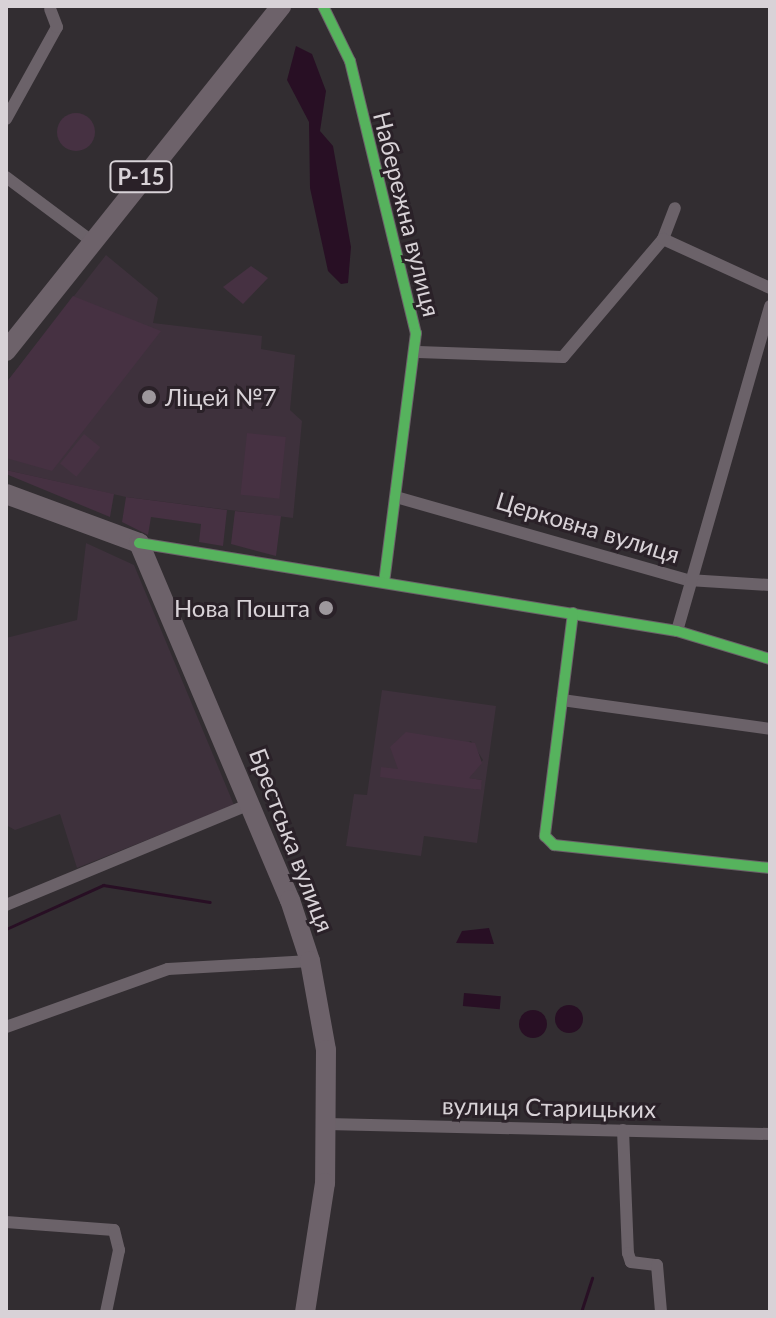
<!DOCTYPE html>
<html>
<head>
<meta charset="utf-8">
<style>
  body { margin:0 }
  #map { position:relative; width:776px; height:1318px; overflow:hidden; background:#322d31; font-family:Lato,sans-serif }
  div>[style] { position:absolute }
  .built>* { inset:0; background:#3e313c }
  .green>* { inset:0; background:#463142; transform-origin:0 0 }
  .round { border-radius:50% }
  .water>* { inset:0; background:#280f24; transform-origin:0 0 }
  .stream>* { height:3px; margin:-1.5px; padding:0 1.5px; transform-origin:1.5px; border-radius:1.5px; background:#280f24 }
  .street>* { height:12px; margin:-6px; padding:0 6px; transform-origin:6px; border-radius:6px; background:#6b6269 }
  .primary>* { height:20px; margin:-10px; padding:0 10px; transform-origin:10px; border-radius:10px; background:#6d626a }
  .cycleway>* { height:10px; margin:-5px; padding:0 5px; transform-origin:5px; border-radius:5px; background:#56b35d }
  .dots>* { width:22px; height:22px; translate:-50% -50%; box-sizing:border-box; border:4px solid #2a2128; border-radius:50% }
  span { translate:-50% -50%; white-space:nowrap; text-align:center; line-height:1.15; -webkit-text-stroke:6px #2a2128; paint-order:stroke }
  .shield-label span { padding:2px 6px; background:#2a2128; border:2px solid; border-radius:6px; -webkit-text-stroke-width:0 }
  .shield-label { font-size:22px; color:#d8d2d7; font-weight:700 }
  .street-label { font-size:24px; color:#d8d2d7 }
  .poi-label { font-size:24px; color:#d8d2d7 }
  .left { translate:0 -50%; text-align:left }
  .right { translate:-100% -50%; text-align:right }
  .frame { position:absolute; inset:0; border:8px solid #d8d2d7; pointer-events:none }
</style>
</head>
<body>
<div id="map">
  <div class="built">
    <div style="clip-path:polygon(106px 255px,158px 298px,153px 323px,262px 336px,261px 349px,295px 355px,290px 410px,302px 421px,293px 518px,126px 497px,6px 470px,6px 383px)"></div>
    <div style="clip-path:polygon(86px 543px,134px 565px,234px 805px,77px 868px,60px 814px,15px 830px,6px 825px,6px 638px,77px 620px)"></div>
    <div style="clip-path:polygon(evenodd,382px 690px,496px 706px,477px 843px,424px 836px,421px 856px,346px 846px,354px 794px,367px 795px,382px 690px,471px 741px,483px 760px,467px 778px,482px 780px,480px 790px,401px 769px,471px 741px)"></div>
  </div>
  <div class="green">
    <div class="round" style="left:57px;top:113px;width:38px;height:38px"></div>
    <div style="clip-path:polygon(251px 266px,268px 278px,243px 304px,223px 287px)"></div>
    <div style="clip-path:polygon(73px 296px,161px 331px,52px 471px,6px 458px,6px 383px)"></div>
    <div style="left:247px;top:433px;width:39px;height:62px;rotate:6deg"></div>
    <div style="left:84px;top:434px;width:21px;height:38px;rotate:39deg"></div>
    <div style="clip-path:polygon(6px 470px,114px 494px,110px 517px,6px 474px)"></div>
    <div style="clip-path:polygon(126px 497px,227px 510px,223px 546px,199px 542px,201px 524px,151px 517px,148px 535px,122px 522px)"></div>
    <div style="clip-path:polygon(235px 511px,281px 516px,276px 556px,231px 544px)"></div>
    <div style="clip-path:polygon(406px 732px,475px 743px,482px 763px,469px 778px,482px 780px,481px 790px,380px 777px,381px 767px,398px 769px,390px 747px)"></div>
  </div>
  <div class="water">
    <div style="clip-path:polygon(296px 46px,312px 54px,326px 91px,320px 131px,333px 146px,351px 247px,348px 283px,341px 284px,328px 271px,310px 188px,309px 122px,287px 80px)"></div>
    <div style="clip-path:polygon(489px 928px,494px 944px,456px 943px,462px 931px)"></div>
    <div style="left:464px;top:993px;width:37px;height:13px;rotate:5deg"></div>
    <div class="round" style="left:555px;top:1005px;width:28px;height:28px"></div>
    <div class="round" style="left:519px;top:1010px;width:28px;height:28px"></div>
  </div>
  <div class="stream">
    <div style="left:6px;top:929px;width:107px;rotate:-24.4deg"></div>
    <div style="left:103px;top:885px;width:108px;rotate:9deg"></div>
    <div style="left:581px;top:1312px;width:36px;rotate:-72deg"></div>
  </div>
  <div class="street">
    <div style="left:323px;top:6px;width:61px;rotate:63.9deg"></div>
    <div style="left:350px;top:61px;width:280px;rotate:76.4deg"></div>
    <div style="left:416px;top:333px;width:251px;rotate:97.3deg"></div>
    <div style="left:6px;top:119px;width:105px;rotate:-61deg"></div>
    <div style="left:57px;top:27px;width:19px;rotate:-111deg"></div>
    <div style="left:6px;top:177px;width:109px;rotate:36.8deg"></div>
    <div style="left:663px;top:239px;width:33px;rotate:-69deg"></div>
    <div style="left:418px;top:352px;width:145px;rotate:2deg"></div>
    <div style="left:563px;top:357px;width:155px;rotate:-49.7deg"></div>
    <div style="left:663px;top:239px;width:118px;rotate:24.6deg"></div>
    <div style="left:396px;top:497px;width:304px;rotate:15.9deg"></div>
    <div style="left:688px;top:580px;width:82px;rotate:3.5deg"></div>
    <div style="left:139px;top:543px;width:545px;rotate:9.29deg"></div>
    <div style="left:677px;top:631px;width:97px;rotate:16.8deg"></div>
    <div style="left:573px;top:613px;width:225px;rotate:97.2deg"></div>
    <div style="left:545px;top:836px;width:13px;rotate:45deg"></div>
    <div style="left:554px;top:845px;width:217px;rotate:6.1deg"></div>
    <div style="left:677px;top:631px;width:338px;rotate:-74deg"></div>
    <div style="left:562px;top:700px;width:210px;rotate:7.9deg"></div>
    <div style="left:6px;top:905px;width:266px;rotate:-22.5deg"></div>
    <div style="left:6px;top:1027px;width:172px;rotate:-19.7deg"></div>
    <div style="left:168px;top:969px;width:142px;rotate:-3.2deg"></div>
    <div style="left:327px;top:1124px;width:443px;rotate:1.3deg"></div>
    <div style="left:623px;top:1130px;width:123px;rotate:87.7deg"></div>
    <div style="left:628px;top:1253px;width:9px;rotate:72deg"></div>
    <div style="left:631px;top:1262px;width:26px;rotate:7deg"></div>
    <div style="left:657px;top:1265px;width:47px;rotate:85.1deg"></div>
    <div style="left:6px;top:1222px;width:108px;rotate:4.2deg"></div>
    <div style="left:114px;top:1230px;width:21px;rotate:76deg"></div>
    <div style="left:119px;top:1250px;width:63px;rotate:101.8deg"></div>
  </div>
  <div class="primary">
    <div style="left:6px;top:351px;width:441px;rotate:-51.4deg"></div>
    <div style="left:6px;top:494px;width:142px;rotate:20.2deg"></div>
    <div style="left:139px;top:543px;width:388px;rotate:67.1deg"></div>
    <div style="left:290px;top:900px;width:64px;rotate:71.8deg"></div>
    <div style="left:310px;top:961px;width:90px;rotate:79.8deg"></div>
    <div style="left:326px;top:1050px;width:133px;rotate:90.4deg"></div>
    <div style="left:325px;top:1183px;width:131px;rotate:98.8deg"></div>
  </div>
  <div class="cycleway">
    <div style="left:323px;top:6px;width:61px;rotate:63.9deg"></div>
    <div style="left:350px;top:61px;width:280px;rotate:76.4deg"></div>
    <div style="left:416px;top:333px;width:251px;rotate:97.3deg"></div>
    <div style="left:139px;top:543px;width:545px;rotate:9.29deg"></div>
    <div style="left:677px;top:631px;width:97px;rotate:16.8deg"></div>
    <div style="left:573px;top:613px;width:225px;rotate:97.2deg"></div>
    <div style="left:545px;top:836px;width:13px;rotate:45deg"></div>
    <div style="left:554px;top:845px;width:217px;rotate:6.1deg"></div>
  </div>
  <div class="dots">
    <div style="left:149px;top:397px;background:#9e989d"></div>
    <div style="left:326px;top:608px;background:#9e989d"></div>
  </div>
  <div class="shield-label">
    <span style="left:141px;top:177px">Р-15</span>
  </div>
  <div class="street-label">
    <span style="left:407px;top:214px;rotate:76deg">Набережна вулиця</span>
    <span style="left:588px;top:527px;rotate:17deg">Церковна вулиця</span>
    <span style="left:292px;top:840px;rotate:69deg">Брестська вулиця</span>
    <span style="left:549px;top:1107px;rotate:1deg">вулиця Старицьких</span>
  </div>
  <div class="poi-label">
    <span class="left" style="left:165px;top:397px">Ліцей №7</span>
    <span class="right" style="left:310px;top:608px">Нова Пошта</span>
  </div>
  <div class="frame"></div>
</div>
</body>
</html>
